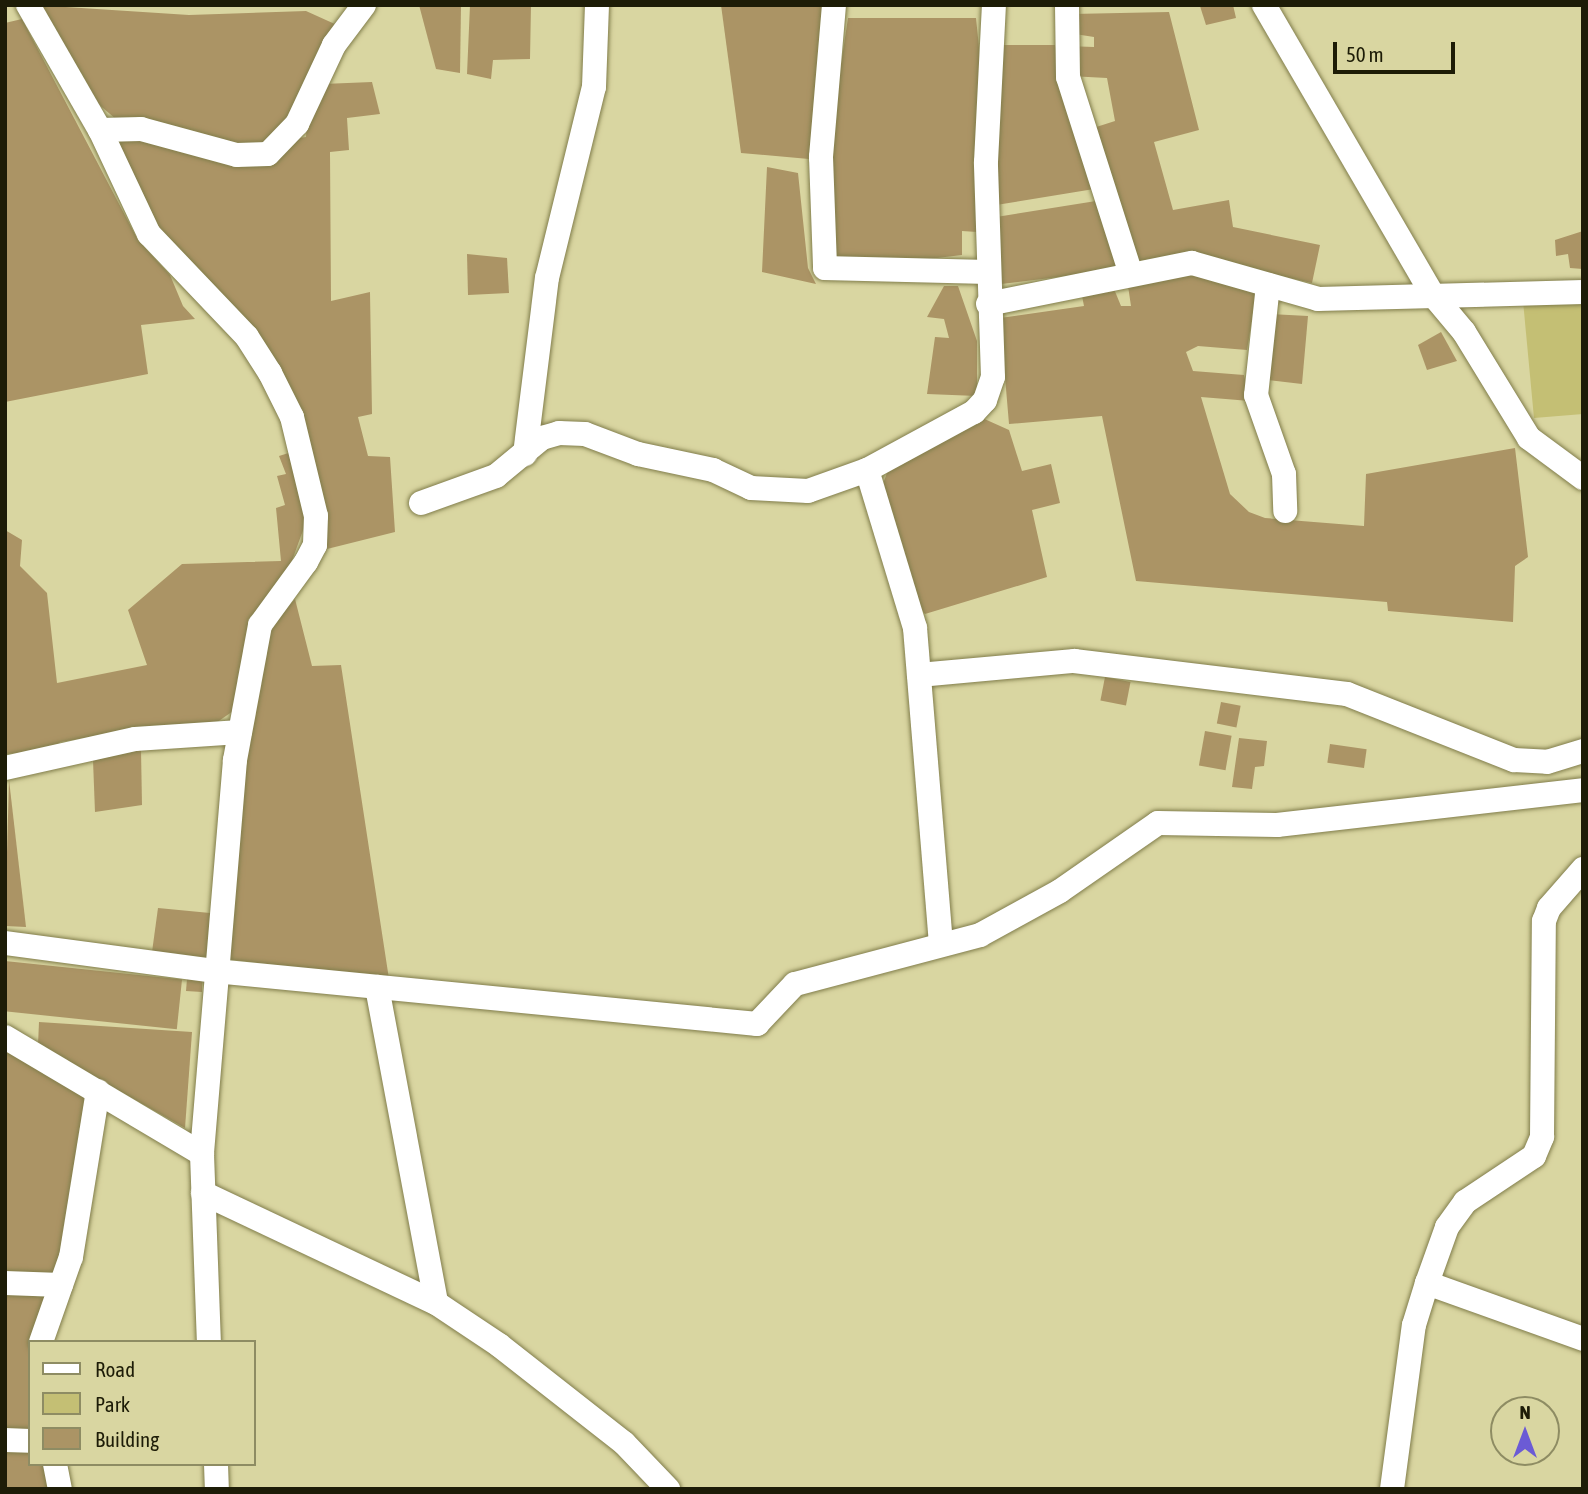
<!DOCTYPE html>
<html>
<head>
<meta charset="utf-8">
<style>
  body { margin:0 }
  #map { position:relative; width:1588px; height:1494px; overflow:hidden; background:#d9d6a1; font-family:"Asap Condensed",sans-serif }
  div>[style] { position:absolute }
  .green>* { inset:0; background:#c4bf74 }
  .building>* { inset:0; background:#ab9465; transform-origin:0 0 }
  .roads { filter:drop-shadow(0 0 2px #817d4b) drop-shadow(0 0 2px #817d4b) }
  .minor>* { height:24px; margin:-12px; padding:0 12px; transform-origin:12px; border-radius:12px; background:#fff }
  span { translate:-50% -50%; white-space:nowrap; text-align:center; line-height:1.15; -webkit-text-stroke:6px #d9d6a1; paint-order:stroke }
  .frame { position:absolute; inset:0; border:7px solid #1d1c07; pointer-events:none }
  .legend { position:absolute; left:28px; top:1340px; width:228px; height:126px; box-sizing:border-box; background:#d9d6a1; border:2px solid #8e8c63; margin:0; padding:9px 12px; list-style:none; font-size:21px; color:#1d1c07 }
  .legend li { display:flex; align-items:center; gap:14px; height:35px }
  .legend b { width:35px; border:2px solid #8e8c63 }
  .north { position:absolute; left:1490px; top:1396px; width:70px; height:70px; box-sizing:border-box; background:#d9d6a1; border:2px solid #8e8c63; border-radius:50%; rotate:0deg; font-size:19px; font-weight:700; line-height:28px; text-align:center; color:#1d1c07 }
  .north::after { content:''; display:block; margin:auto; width:24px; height:32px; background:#6b5bd5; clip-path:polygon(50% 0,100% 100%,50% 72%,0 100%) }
  .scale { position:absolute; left:1333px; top:42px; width:122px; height:32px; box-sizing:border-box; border:4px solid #1d1c07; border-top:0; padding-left:9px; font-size:21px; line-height:24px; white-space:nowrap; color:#1d1c07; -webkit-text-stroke:5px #d9d6a1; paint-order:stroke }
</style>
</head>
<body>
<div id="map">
  <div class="green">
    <div style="clip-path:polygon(1583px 298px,1583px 414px,1534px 418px,1523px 301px)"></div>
  </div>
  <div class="building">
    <div style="clip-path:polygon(35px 5px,189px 15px,306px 11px,337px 25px,276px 149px,246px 154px,117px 120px,96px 102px)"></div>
    <div style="clip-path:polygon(419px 5px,461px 5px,460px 73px,436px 69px)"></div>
    <div style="clip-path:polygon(470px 5px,531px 5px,530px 59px,493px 60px,491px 79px,467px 74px)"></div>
    <div style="clip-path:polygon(721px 5px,822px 5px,809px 159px,741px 153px)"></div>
    <div style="clip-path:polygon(1233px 5px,1236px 18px,1206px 25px,1200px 6px)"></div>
    <div style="clip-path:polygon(1169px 12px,1199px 130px,1154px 142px,1173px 210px,1229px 200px,1233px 227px,1320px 245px,1312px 283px,1185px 255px,1131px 262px,1090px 129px,1115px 121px,1107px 78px,1069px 76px,1066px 46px,1094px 47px,1094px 37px,1075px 34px,1072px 14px)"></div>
    <div style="clip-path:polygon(848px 18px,976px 18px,983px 87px,977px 232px,962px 231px,962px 255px,836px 270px,830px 137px)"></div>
    <div style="clip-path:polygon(22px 19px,138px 240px,170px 275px,183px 306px,195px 319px,141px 325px,148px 374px,5px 402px,5px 23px)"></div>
    <div style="clip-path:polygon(1001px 45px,1055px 45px,1094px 189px,990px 206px,993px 147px,999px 146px)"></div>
    <div style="clip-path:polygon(372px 82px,380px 114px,347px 118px,349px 150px,330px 152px,331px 301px,370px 292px,372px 414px,358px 417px,368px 456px,390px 457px,395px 532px,327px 549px,323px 508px,301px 424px,154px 230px,121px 157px,120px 141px,141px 131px,209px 151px,306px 137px,308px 107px,323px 84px)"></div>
    <div style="clip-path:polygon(767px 167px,798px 173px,808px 268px,816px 284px,762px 272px)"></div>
    <div style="clip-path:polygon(1096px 201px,1123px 269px,993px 285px,990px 218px)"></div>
    <div style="clip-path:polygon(1583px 231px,1583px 269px,1570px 268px,1568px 254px,1556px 256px,1555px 240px)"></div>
    <div style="clip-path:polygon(467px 254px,507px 258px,509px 293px,468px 295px)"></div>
    <div style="clip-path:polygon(1194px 273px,1257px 289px,1247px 350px,1198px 346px,1186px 352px,1193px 371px,1244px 375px,1250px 401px,1201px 397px,1230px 494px,1249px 512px,1265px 518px,1364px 526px,1366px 474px,1515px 448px,1528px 557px,1515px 566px,1513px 622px,1388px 611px,1387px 602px,1136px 581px,1102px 416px,1009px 424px,1000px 318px,1084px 306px,1081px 291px,1114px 289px,1121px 306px,1131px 306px,1128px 286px)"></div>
    <div style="clip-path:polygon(944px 286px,958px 286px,977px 341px,977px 396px,927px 394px,935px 337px,949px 338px,944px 319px,927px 317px)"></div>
    <div style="clip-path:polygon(1269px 314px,1308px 316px,1302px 384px,1258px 379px)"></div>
    <div style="clip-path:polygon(1441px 332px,1457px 361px,1427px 370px,1418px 345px)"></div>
    <div style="clip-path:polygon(980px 417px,1009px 430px,1022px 471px,1051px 464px,1060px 503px,1032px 510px,1047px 577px,925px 614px,915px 603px,881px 489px,890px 465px)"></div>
    <div style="clip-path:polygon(295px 451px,310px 511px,239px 707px,210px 727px,137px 730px,60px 742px,57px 751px,5px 754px,5px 530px,22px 540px,20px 566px,47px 593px,57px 683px,147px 665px,128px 610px,182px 564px,281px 561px,276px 508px,285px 505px,277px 476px,286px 474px,279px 456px)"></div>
    <div style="clip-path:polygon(295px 599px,312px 666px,341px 665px,389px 979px,225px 959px,243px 767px,269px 628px)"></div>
    <div style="left:1105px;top:677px;width:26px;height:24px;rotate:11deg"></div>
    <div style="left:1221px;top:702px;width:20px;height:22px;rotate:11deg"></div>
    <div style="left:1205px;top:731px;width:27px;height:35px;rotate:10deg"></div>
    <div style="clip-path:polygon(1239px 738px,1267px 741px,1264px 766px,1255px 767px,1252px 789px,1232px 787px)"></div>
    <div style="left:1330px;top:744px;width:37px;height:19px;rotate:8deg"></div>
    <div style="clip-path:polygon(141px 750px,142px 805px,95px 812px,93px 760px)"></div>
    <div style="clip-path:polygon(9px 780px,26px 927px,5px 926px)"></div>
    <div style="clip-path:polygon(158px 908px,210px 913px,208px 961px,152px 952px)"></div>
    <div style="left:5px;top:961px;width:178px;height:50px;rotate:6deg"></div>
    <div style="clip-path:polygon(187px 979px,202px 981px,202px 992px,186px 991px)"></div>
    <div style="clip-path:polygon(39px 1022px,192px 1032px,185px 1128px,38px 1045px)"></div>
    <div style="clip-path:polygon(5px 1047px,91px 1099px,57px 1276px,5px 1276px)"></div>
    <div style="clip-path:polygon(5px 1292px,51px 1298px,30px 1342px,30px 1437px,5px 1435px)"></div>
    <div style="clip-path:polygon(5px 1449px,30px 1450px,30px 1464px,49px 1464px,56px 1489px,5px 1489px)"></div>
  </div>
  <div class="roads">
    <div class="minor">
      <div style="left:28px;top:5px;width:144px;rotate:60.1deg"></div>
      <div style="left:100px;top:130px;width:115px;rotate:64.8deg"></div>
      <div style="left:149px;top:234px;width:142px;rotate:46.4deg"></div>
      <div style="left:247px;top:337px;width:43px;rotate:57.4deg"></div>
      <div style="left:270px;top:373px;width:49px;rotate:63.4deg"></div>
      <div style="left:292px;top:417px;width:102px;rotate:76.4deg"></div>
      <div style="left:316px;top:516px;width:29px;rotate:92deg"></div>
      <div style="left:315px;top:545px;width:19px;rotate:118deg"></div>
      <div style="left:306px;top:562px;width:78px;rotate:126.1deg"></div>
      <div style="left:260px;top:625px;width:137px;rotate:100.5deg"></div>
      <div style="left:235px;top:760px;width:395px;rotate:94.8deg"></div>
      <div style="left:202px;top:1154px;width:188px;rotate:87.9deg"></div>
      <div style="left:834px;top:5px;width:153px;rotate:94.9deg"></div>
      <div style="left:821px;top:157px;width:111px;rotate:87.9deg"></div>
      <div style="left:825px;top:268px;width:162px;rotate:1.4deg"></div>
      <div style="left:1067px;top:5px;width:72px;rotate:89.2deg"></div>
      <div style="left:1068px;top:77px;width:207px;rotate:72.3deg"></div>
      <div style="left:1264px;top:5px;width:336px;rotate:59.8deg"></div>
      <div style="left:1433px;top:295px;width:48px;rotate:50deg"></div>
      <div style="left:1464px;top:332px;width:124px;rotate:58.5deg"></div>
      <div style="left:1529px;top:438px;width:67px;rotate:36.5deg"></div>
      <div style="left:100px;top:130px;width:41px;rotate:-1.4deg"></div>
      <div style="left:141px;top:129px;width:99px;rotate:15.2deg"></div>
      <div style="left:237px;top:155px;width:31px;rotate:-2deg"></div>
      <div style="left:268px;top:154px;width:42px;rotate:-46deg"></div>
      <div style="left:297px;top:124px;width:87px;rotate:-64.9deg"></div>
      <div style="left:334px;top:45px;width:50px;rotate:-53.1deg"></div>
      <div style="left:1268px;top:285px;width:111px;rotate:96.2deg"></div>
      <div style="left:1256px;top:395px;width:84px;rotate:70.5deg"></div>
      <div style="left:1284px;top:474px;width:37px;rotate:88deg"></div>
      <div style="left:988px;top:304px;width:208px;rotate:-11.4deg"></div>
      <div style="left:1192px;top:263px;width:131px;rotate:15.9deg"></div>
      <div style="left:1318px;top:299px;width:265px;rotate:-1.5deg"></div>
      <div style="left:525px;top:454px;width:177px;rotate:-82.9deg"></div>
      <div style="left:547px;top:278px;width:197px;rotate:-76.2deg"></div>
      <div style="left:594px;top:87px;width:82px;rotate:-87.9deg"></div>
      <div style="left:867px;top:470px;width:165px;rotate:73.1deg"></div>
      <div style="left:915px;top:628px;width:317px;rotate:85.3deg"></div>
      <div style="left:421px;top:503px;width:80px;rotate:-19.8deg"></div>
      <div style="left:496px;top:476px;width:60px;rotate:-39.6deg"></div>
      <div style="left:542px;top:438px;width:18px;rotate:-16deg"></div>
      <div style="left:559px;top:433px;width:26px;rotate:2deg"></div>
      <div style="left:585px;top:434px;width:57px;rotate:20.7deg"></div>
      <div style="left:638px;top:454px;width:77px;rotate:12deg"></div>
      <div style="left:713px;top:470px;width:42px;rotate:25.3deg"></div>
      <div style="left:751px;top:488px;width:57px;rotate:3deg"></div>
      <div style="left:808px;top:491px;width:63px;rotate:-19.6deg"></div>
      <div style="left:867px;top:470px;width:122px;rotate:-28.5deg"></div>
      <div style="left:974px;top:412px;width:16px;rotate:-47deg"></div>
      <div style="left:985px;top:400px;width:24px;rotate:-71deg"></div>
      <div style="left:993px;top:377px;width:215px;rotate:-91.9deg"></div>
      <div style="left:986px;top:162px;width:157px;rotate:-87.1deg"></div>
      <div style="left:919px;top:675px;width:156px;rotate:-5.2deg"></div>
      <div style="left:1074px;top:661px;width:275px;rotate:6.9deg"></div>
      <div style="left:1347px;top:694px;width:180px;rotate:21.6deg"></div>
      <div style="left:1514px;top:760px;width:33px;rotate:3deg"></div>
      <div style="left:1547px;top:762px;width:38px;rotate:-17deg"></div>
      <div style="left:5px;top:768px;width:133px;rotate:-12.6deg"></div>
      <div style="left:135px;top:739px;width:105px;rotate:-3.8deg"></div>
      <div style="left:5px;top:943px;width:212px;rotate:7.6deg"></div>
      <div style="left:215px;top:971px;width:545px;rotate:5.58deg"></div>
      <div style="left:757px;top:1024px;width:55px;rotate:-46.5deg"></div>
      <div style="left:795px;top:984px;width:191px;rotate:-14.8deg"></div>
      <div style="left:980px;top:935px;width:91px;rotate:-28.8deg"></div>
      <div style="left:1060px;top:891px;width:119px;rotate:-34.8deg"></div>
      <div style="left:1158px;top:823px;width:119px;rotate:1deg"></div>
      <div style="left:1277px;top:825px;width:308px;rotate:-6.5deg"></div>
      <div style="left:377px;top:987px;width:321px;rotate:79.4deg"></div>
      <div style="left:5px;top:1037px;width:229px;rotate:30.7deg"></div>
      <div style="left:203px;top:1193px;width:258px;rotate:25.3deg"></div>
      <div style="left:436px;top:1303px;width:76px;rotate:33.7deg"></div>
      <div style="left:499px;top:1345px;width:159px;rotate:38.1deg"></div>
      <div style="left:624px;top:1443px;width:64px;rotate:46.3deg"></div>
      <div style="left:5px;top:1283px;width:56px;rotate:2deg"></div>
      <div style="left:1427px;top:1283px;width:59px;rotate:-70.3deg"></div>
      <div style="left:1447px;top:1227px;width:31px;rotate:-54deg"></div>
      <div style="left:1465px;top:1202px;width:83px;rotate:-33.7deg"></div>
      <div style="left:1534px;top:1156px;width:21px;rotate:-67deg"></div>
      <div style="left:1542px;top:1137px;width:216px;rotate:-89.5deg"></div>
      <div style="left:1544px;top:921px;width:14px;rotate:-69deg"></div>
      <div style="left:1549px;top:908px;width:52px;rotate:-48.9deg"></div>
      <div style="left:41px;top:1342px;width:90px;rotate:-70.6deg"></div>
      <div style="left:71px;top:1257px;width:168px;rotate:-80.8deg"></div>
      <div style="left:5px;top:1440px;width:25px;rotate:2deg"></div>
      <div style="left:55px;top:1464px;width:25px;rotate:79deg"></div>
      <div style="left:216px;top:1464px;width:25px;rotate:88deg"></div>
      <div style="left:1392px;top:1489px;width:165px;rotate:-82.4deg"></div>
      <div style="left:1414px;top:1325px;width:44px;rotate:-72.8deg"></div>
      <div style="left:1427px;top:1283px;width:166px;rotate:19.7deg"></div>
    </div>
  </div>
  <div class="frame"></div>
  <ul class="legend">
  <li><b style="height:9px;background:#fff"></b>Road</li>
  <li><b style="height:19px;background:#c4bf74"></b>Park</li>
  <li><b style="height:19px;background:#ab9465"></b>Building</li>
  </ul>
  <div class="north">N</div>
  <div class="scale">50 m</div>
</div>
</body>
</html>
